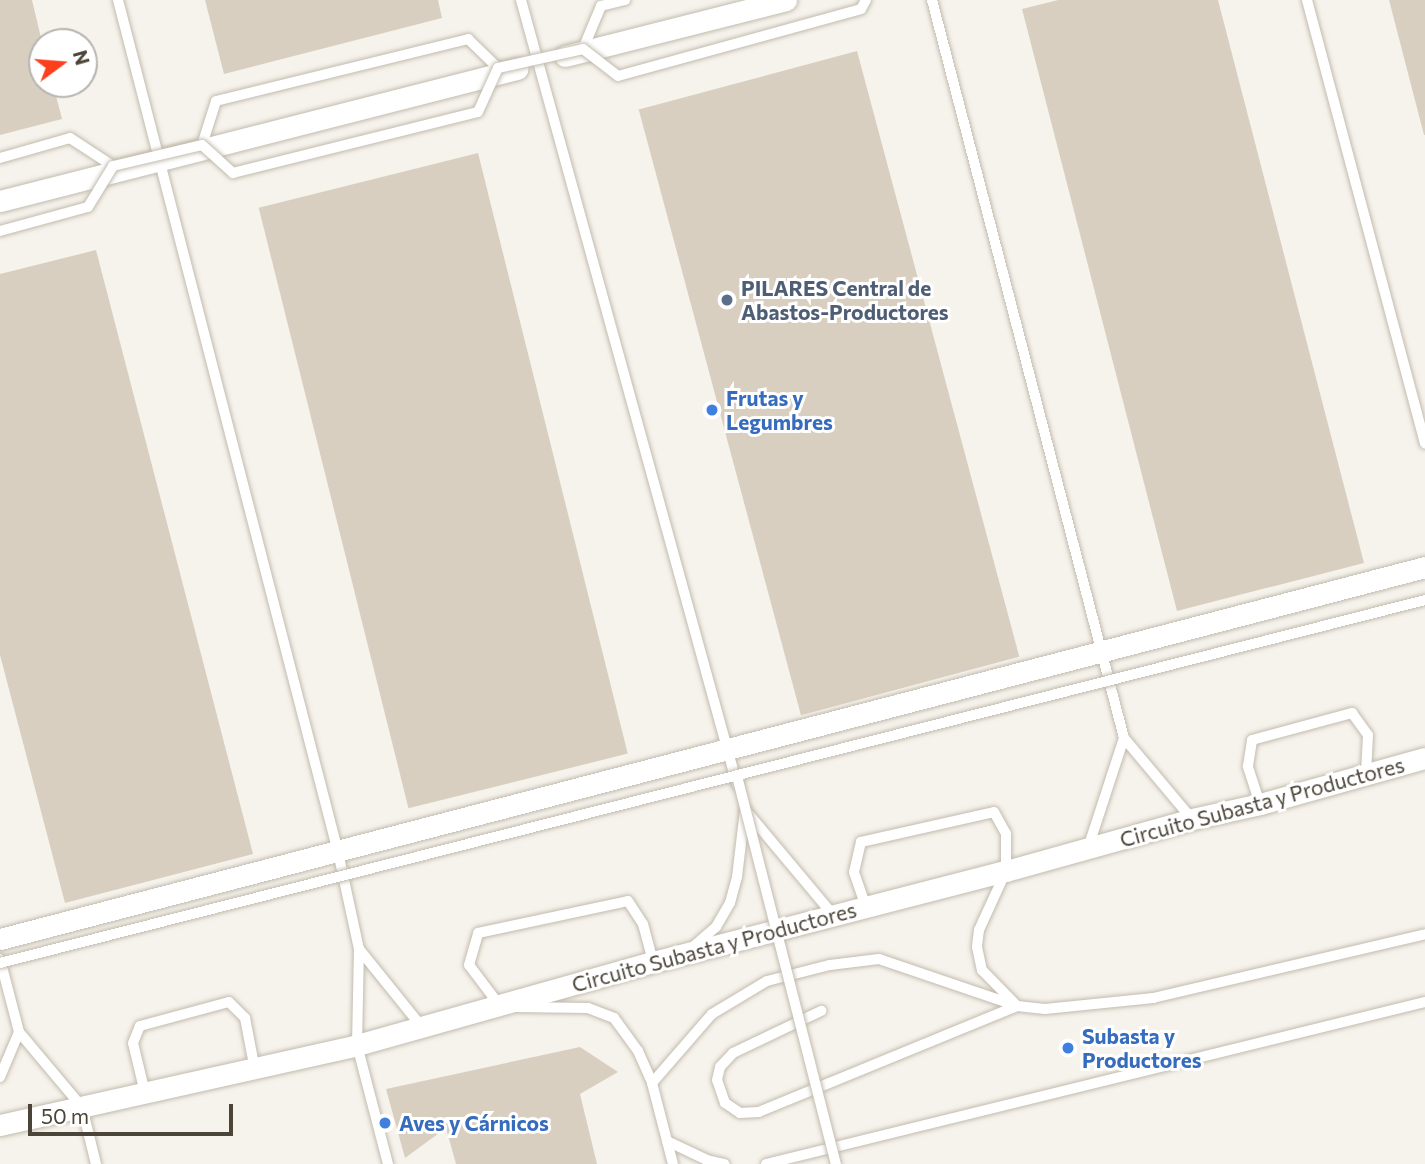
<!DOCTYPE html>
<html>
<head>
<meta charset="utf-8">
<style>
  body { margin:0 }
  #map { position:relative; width:1425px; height:1164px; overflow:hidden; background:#f6f3ec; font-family:Commissioner,sans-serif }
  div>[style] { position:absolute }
  .building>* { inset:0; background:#d8cfc1; transform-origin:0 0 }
  .roads { filter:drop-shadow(0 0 2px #c2bbae) drop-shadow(0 0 2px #c2bbae) }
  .lane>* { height:10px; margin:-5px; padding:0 5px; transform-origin:5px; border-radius:5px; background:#fff }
  .street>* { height:21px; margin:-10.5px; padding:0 10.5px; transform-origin:10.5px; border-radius:10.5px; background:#fff }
  .bridges { filter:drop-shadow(0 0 2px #c2bbae) drop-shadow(0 0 2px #c2bbae) }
  .lane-bridge>* { height:10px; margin:-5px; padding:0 5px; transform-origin:5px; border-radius:5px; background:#fff }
  .dots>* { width:19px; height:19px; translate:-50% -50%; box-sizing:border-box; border:4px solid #fff; border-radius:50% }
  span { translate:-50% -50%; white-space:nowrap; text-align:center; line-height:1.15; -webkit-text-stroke:6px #fff; paint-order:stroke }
  .service-label { font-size:21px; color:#4e5e75; font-weight:700 }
  .left { translate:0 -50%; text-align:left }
  .shop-label { font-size:21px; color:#366cbe; font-weight:700 }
  .street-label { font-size:21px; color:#4b4439 }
  .north { position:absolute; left:28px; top:28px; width:70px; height:70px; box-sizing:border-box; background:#fff; border:2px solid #b7b4b0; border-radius:50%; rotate:74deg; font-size:19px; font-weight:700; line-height:28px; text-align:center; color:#4b4439 }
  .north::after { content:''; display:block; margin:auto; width:24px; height:32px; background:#fc3f1d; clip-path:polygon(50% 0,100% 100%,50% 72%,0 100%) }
  .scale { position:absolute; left:28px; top:1104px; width:205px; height:32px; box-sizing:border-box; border:4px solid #4b4439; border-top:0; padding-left:9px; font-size:21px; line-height:24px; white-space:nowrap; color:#4b4439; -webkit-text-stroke:5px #fff; paint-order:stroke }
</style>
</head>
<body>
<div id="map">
  <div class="building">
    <div style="clip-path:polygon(0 0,32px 0,42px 42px,42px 84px,53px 84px,62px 119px,0 135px)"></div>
    <div style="clip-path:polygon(205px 0,438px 0,442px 18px,224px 74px)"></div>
    <div style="clip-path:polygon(1058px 0,1218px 0,1364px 563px,1177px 611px,1022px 9px)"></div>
    <div style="clip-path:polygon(1389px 0,1425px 0,1425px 135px,1424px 135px)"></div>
    <div style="left:857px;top:51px;width:627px;height:226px;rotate:75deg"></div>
    <div style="left:478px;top:153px;width:619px;height:226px;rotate:76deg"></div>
    <div style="clip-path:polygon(96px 250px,253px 854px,65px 903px,0 655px,0 274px)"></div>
    <div style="clip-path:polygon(580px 1047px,618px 1072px,580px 1094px,597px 1164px,456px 1164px,446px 1128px,405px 1158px,386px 1089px)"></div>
  </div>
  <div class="roads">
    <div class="lane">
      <div style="left:118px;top:0;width:880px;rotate:75.52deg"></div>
      <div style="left:338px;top:852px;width:99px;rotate:77.8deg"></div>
      <div style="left:359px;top:949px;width:96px;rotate:91.2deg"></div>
      <div style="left:357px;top:1045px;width:123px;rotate:75.4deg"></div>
      <div style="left:521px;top:0;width:813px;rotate:74.6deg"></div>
      <div style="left:932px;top:0;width:763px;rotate:75.42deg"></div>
      <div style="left:1124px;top:738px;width:106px;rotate:50deg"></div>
      <div style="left:1307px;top:0;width:459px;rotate:75.1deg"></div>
      <div style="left:583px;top:49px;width:47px;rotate:-67.3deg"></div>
      <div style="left:601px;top:6px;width:25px;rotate:-14deg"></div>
      <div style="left:202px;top:145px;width:46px;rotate:-72.3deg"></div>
      <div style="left:216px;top:101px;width:260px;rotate:-13.8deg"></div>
      <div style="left:468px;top:39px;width:42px;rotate:44deg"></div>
      <div style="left:0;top:158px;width:73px;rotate:-15.9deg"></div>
      <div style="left:70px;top:138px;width:51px;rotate:33.1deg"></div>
      <div style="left:1260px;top:804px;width:40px;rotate:-108deg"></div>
      <div style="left:1248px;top:766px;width:26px;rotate:-81deg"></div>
      <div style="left:1252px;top:740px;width:104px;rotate:-15.1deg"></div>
      <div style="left:1352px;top:713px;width:27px;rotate:54deg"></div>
      <div style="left:1368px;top:735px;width:39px;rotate:93deg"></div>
      <div style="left:747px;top:812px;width:134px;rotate:50.1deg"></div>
      <div style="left:1088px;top:848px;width:116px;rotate:-71.9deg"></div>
      <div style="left:866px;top:907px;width:37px;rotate:-109deg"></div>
      <div style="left:854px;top:872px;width:31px;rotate:-77deg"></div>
      <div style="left:861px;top:842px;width:136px;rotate:-12.7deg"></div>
      <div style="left:994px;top:812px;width:25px;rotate:61deg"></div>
      <div style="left:1006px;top:834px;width:37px;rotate:90deg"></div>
      <div style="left:1006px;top:871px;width:65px;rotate:114.6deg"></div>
      <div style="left:979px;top:930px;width:17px;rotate:97deg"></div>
      <div style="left:977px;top:947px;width:24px;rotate:78deg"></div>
      <div style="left:982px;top:970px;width:50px;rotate:45.8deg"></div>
      <div style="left:1017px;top:1006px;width:28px;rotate:6deg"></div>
      <div style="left:1045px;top:1009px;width:109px;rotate:-5.8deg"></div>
      <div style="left:1153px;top:998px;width:279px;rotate:-13.2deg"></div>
      <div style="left:694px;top:946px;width:29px;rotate:-41deg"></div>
      <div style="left:716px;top:927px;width:28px;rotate:-60deg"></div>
      <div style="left:730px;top:903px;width:27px;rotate:-75deg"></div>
      <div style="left:737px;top:877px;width:67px;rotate:-83.2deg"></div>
      <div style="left:359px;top:949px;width:100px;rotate:51.1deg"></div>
      <div style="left:0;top:959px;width:75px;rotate:75.4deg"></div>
      <div style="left:19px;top:1032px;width:98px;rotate:50deg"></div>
      <div style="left:82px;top:1107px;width:59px;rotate:76.2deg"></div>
      <div style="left:500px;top:1006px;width:51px;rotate:-127.1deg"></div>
      <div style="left:469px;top:965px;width:33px;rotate:-74deg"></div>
      <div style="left:478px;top:933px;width:153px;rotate:-12deg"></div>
      <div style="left:628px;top:901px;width:27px;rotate:57deg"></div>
      <div style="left:643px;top:924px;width:39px;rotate:75deg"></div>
      <div style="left:516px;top:1007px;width:72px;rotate:0.8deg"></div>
      <div style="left:588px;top:1008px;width:28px;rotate:21deg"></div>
      <div style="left:614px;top:1018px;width:41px;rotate:54deg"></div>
      <div style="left:638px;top:1051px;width:35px;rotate:66deg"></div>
      <div style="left:652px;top:1083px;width:84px;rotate:75.5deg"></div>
      <div style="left:0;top:1077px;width:49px;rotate:-67.1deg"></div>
      <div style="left:652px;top:1083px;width:91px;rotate:-49deg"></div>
      <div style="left:712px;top:1014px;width:64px;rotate:-31deg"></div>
      <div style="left:767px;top:981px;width:65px;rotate:-14.3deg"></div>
      <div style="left:830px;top:965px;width:49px;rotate:-7deg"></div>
      <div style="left:879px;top:959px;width:146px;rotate:18.8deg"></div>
      <div style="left:1017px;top:1006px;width:279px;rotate:157.7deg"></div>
      <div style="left:759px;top:1112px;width:19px;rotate:177deg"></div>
      <div style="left:740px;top:1113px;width:18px;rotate:-146deg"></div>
      <div style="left:725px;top:1103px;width:24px;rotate:-109deg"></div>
      <div style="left:717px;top:1080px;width:13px;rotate:-77deg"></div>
      <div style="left:720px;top:1067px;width:19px;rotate:-47deg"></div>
      <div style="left:733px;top:1053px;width:98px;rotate:-25.5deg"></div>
      <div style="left:145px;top:1093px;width:51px;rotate:-103.5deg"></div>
      <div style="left:133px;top:1043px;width:18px;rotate:-68deg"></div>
      <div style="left:140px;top:1026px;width:92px;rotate:-15.1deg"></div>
      <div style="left:229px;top:1002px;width:23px;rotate:45deg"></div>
      <div style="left:245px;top:1018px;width:53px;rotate:79.1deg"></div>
      <div style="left:667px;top:1141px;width:44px;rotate:25.4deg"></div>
      <div style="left:707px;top:1160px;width:18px;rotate:13deg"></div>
      <div style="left:766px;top:1164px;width:679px;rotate:-13.81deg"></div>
    </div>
    <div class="street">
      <div style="left:565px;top:56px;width:228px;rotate:-14.2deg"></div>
      <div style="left:0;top:201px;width:534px;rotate:-14.32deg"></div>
      <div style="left:0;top:939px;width:1473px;rotate:-14.63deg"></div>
      <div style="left:0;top:1125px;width:366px;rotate:-12.6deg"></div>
      <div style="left:357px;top:1045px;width:307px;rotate:-15.7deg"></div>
      <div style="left:653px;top:962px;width:365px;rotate:-14.5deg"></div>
      <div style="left:1006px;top:871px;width:193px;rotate:-15.6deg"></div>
      <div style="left:1192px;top:819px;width:70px;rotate:-12.4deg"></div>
      <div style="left:1260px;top:804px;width:171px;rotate:-15.6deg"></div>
    </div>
  </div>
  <div class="bridges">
    <div class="lane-bridge">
      <div style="left:0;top:231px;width:91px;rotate:-15.3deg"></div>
      <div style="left:88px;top:207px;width:48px;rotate:-58.6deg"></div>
      <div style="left:113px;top:166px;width:91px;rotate:-13.3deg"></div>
      <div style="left:202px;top:145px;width:42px;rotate:42.1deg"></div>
      <div style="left:233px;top:173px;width:252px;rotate:-14deg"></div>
      <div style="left:478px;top:112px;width:48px;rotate:-65.6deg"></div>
      <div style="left:498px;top:68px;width:87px;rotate:-12.6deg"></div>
      <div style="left:583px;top:49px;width:44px;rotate:37.6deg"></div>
      <div style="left:618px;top:76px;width:252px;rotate:-15.4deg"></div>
      <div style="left:861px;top:9px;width:10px;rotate:-61deg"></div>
      <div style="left:737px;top:776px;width:400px;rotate:75.7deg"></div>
      <div style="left:0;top:963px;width:1471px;rotate:-14.29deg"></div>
    </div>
  </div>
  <div class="dots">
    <div style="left:727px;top:300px;background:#5c6f8a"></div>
    <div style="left:712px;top:410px;background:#3f7fe0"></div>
    <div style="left:1068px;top:1048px;background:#3f7fe0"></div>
    <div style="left:385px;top:1123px;background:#3f7fe0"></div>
  </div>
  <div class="service-label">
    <span class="left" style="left:741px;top:300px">PILARES Central de<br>Abastos-Productores</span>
  </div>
  <div class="shop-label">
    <span class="left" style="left:726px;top:410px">Frutas y<br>Legumbres</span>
    <span class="left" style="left:1082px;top:1048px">Subasta y<br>Productores</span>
    <span class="left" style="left:399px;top:1123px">Aves y Cárnicos</span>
  </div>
  <div class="street-label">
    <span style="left:1262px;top:802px;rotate:-15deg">Circuito Subasta y Productores</span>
    <span style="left:714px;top:947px;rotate:-15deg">Circuito Subasta y Productores</span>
  </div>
  <div class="north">N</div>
  <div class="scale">50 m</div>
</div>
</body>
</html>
